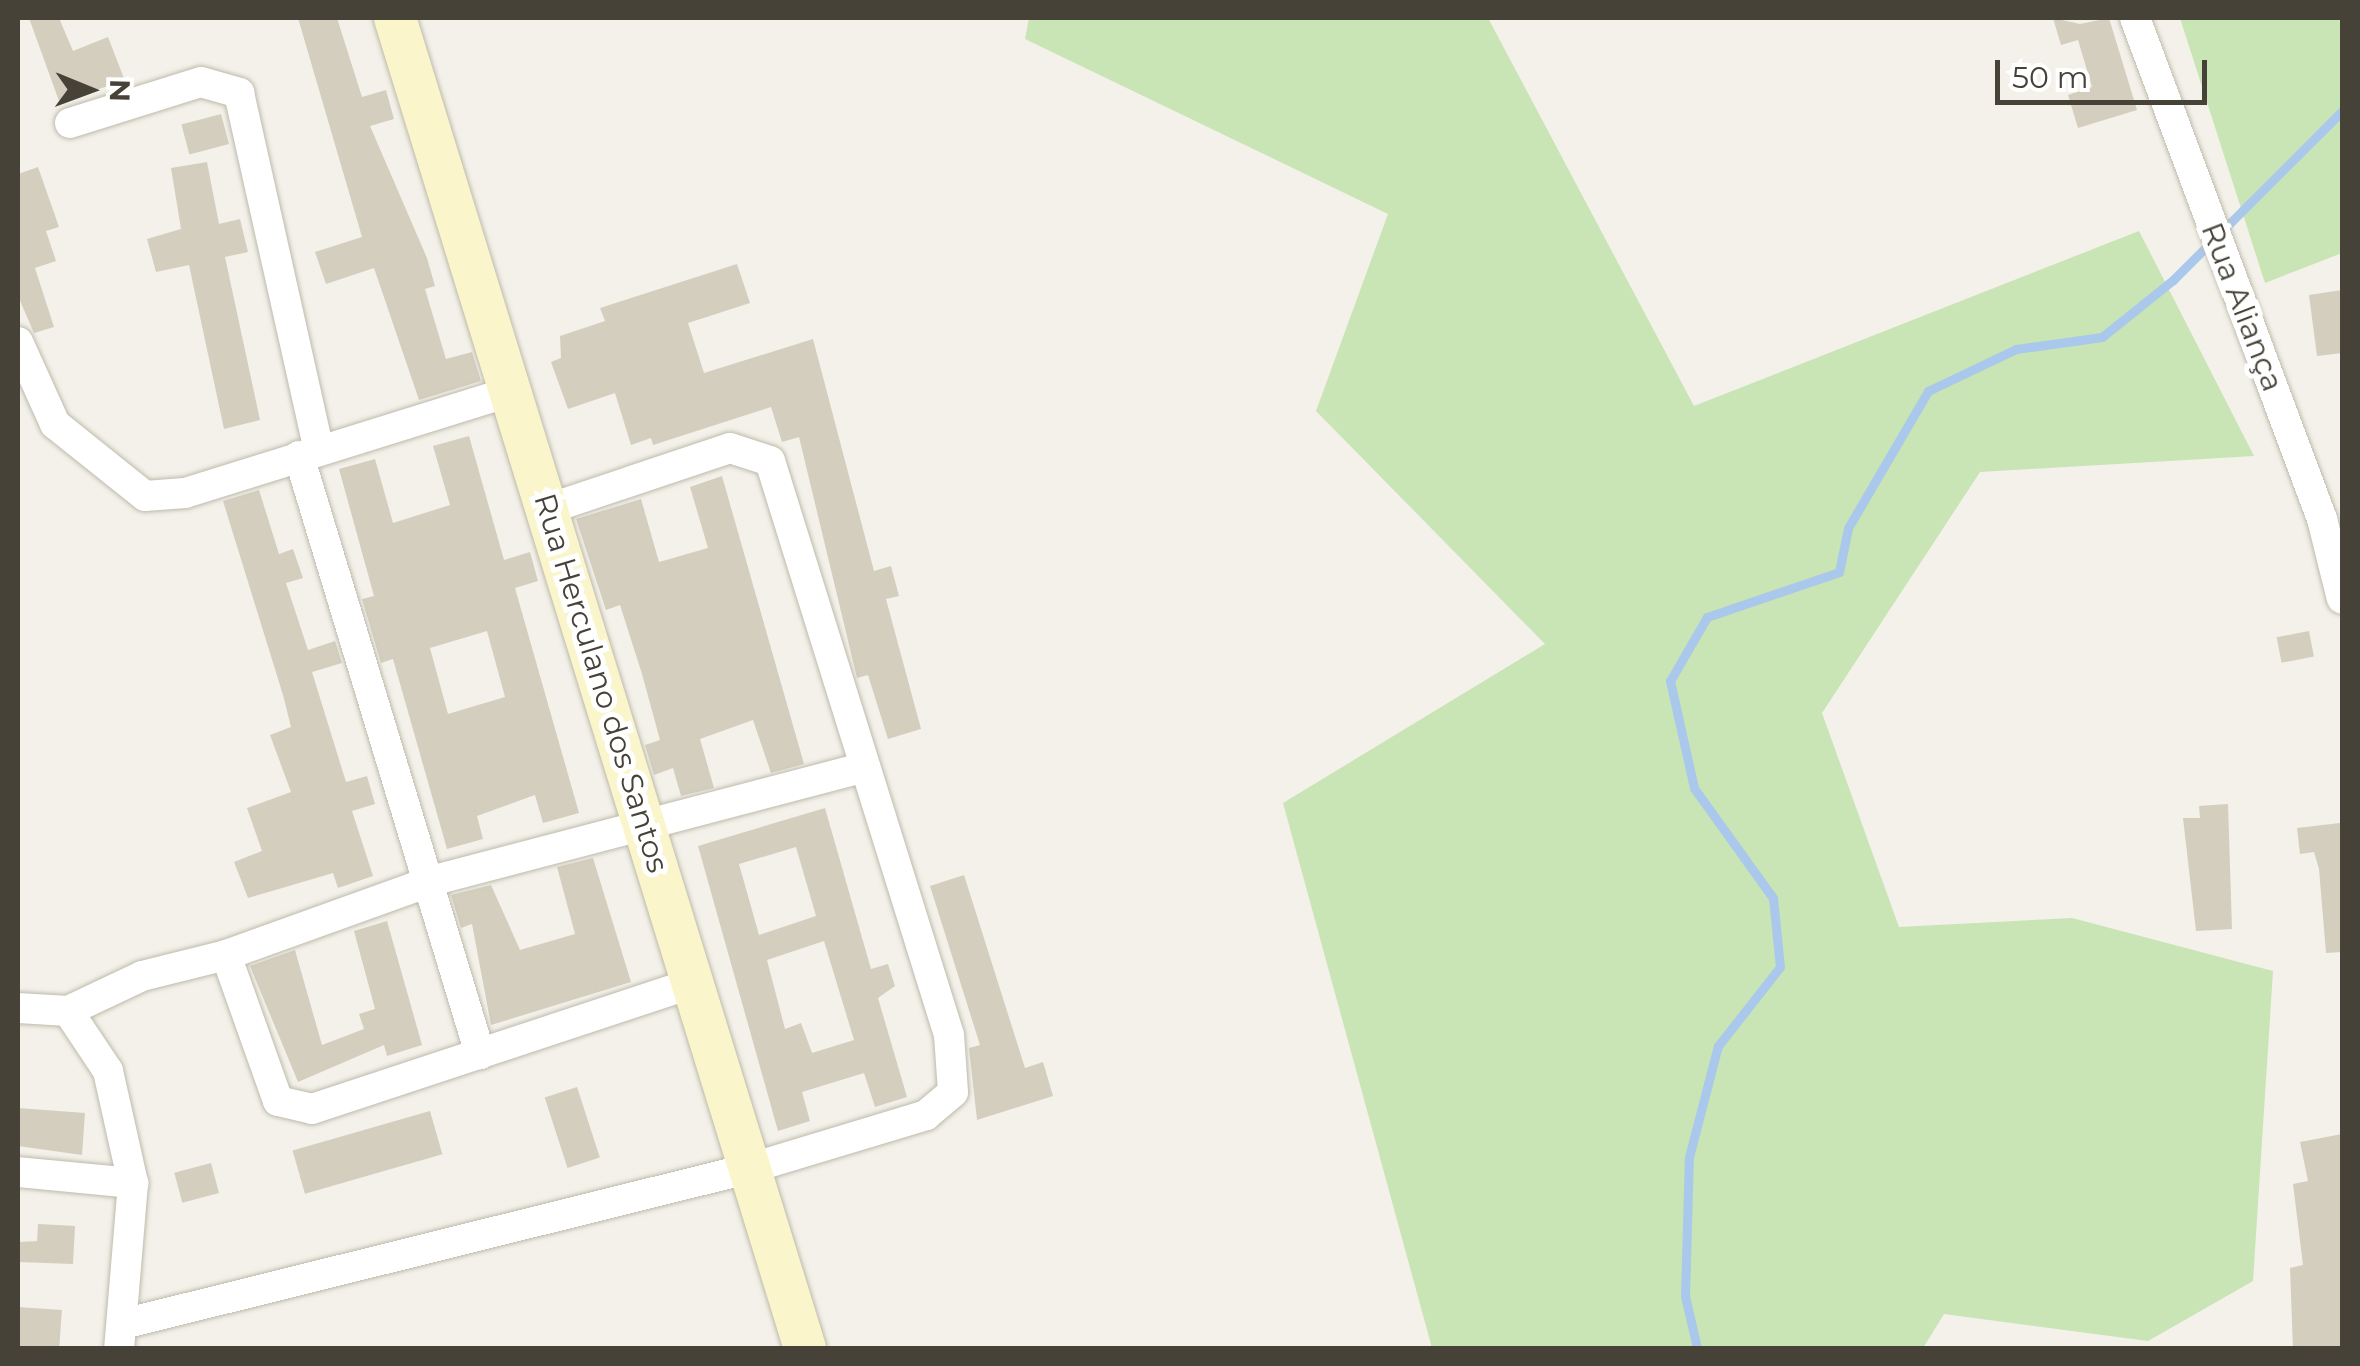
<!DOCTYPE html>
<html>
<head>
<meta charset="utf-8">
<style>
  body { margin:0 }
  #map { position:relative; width:2360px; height:1366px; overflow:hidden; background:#f3f1e9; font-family:Montserrat,sans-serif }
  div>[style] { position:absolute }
  .green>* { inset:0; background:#c9e4b5 }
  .stream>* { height:9px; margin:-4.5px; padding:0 4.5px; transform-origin:4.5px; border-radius:4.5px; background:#aac8eb }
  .building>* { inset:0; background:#d4cebf; transform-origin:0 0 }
  .roads { filter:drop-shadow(0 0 2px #bebaac) drop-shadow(0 0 2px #bebaac) }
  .street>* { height:30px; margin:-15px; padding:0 15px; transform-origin:15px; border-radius:15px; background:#fff }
  .secondary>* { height:42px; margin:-21px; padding:0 21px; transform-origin:21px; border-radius:21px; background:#faf5cb }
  span { translate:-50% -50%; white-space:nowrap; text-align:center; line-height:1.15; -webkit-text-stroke:10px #fff; paint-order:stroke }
  .street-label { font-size:30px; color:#464238 }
  .frame { position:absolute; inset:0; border:20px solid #464238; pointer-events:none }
  .north { position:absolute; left:40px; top:40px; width:100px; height:100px; -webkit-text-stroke:8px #fff; paint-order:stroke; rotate:91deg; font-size:28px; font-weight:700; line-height:40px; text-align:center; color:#464238 }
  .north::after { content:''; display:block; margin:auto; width:35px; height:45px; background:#464238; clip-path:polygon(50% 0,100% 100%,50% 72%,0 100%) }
  .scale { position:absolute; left:1995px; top:60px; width:212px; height:45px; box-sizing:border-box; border:5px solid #464238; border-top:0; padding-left:12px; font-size:30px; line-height:35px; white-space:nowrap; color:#464238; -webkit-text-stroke:8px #fff; paint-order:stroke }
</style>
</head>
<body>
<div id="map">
  <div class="green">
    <div style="clip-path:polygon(1029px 18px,1488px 18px,1694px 406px,2139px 231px,2254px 456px,1980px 472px,1822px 713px,1899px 927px,2072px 918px,2273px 971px,2253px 1281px,2148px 1341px,1944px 1314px,1923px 1348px,1432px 1348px,1283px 803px,1545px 644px,1316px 411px,1388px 214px,1025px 39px)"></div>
    <div style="clip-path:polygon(2180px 18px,2342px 18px,2342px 253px,2265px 283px)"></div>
  </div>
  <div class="stream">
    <div style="left:1697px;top:1348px;width:53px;rotate:-103deg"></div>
    <div style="left:1685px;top:1296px;width:139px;rotate:-88.4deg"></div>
    <div style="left:1689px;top:1157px;width:115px;rotate:-75.4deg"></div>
    <div style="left:1718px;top:1046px;width:100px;rotate:-51.9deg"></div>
    <div style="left:1780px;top:967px;width:69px;rotate:-95.8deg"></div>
    <div style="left:1773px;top:898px;width:135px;rotate:-125.7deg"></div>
    <div style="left:1694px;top:788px;width:110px;rotate:-102.6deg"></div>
    <div style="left:1670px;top:681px;width:74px;rotate:-60deg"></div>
    <div style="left:1707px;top:617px;width:139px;rotate:-18.8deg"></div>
    <div style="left:1839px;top:572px;width:45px;rotate:-78.4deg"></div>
    <div style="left:1848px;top:528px;width:159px;rotate:-59.7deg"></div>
    <div style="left:1928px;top:391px;width:98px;rotate:-25.5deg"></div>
    <div style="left:2016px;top:349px;width:87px;rotate:-7.9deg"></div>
    <div style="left:2102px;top:337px;width:91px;rotate:-38.8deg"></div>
    <div style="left:2173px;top:280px;width:239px;rotate:-45deg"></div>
  </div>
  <div class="building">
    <div style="clip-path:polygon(29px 18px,59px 18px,73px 51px,108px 37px,125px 81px,59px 101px)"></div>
    <div style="clip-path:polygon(298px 18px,337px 18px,362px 97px,386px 90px,394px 119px,370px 126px,427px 258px,435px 286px,425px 289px,446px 359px,472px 352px,481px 381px,419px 400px,374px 268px,326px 284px,315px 252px,362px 237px)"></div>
    <div style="clip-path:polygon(2053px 18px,2080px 24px,2109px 18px,2137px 110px,2078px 128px,2068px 95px,2092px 87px,2078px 40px,2061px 45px)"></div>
    <div style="left:221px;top:114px;width:31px;height:41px;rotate:75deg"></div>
    <div style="clip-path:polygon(207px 162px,219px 224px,240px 219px,248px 252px,225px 257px,260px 420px,224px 429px,189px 265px,156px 272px,147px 239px,181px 229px,171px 168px)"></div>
    <div style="clip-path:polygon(38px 167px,59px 227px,46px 231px,56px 261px,35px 268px,54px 327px,34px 333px,18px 296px,18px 174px)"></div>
    <div style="clip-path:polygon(737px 264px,750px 303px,688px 323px,704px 373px,813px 339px,874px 571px,891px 566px,899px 596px,886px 599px,921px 729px,888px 739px,868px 675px,857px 678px,799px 437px,782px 442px,771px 407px,653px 445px,651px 438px,631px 445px,615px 393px,568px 409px,551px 362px,561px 358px,560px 336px,605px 321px,600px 308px)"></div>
    <div style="clip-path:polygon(2342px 290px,2342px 353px,2317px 356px,2309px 295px)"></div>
    <div style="clip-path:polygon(evenodd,469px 436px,504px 560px,530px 552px,538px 581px,515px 588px,579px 813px,543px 823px,535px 795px,477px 816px,483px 839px,447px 849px,393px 659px,381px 663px,362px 599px,374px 596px,339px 469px,375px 459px,393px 523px,450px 505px,433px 446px,469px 436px,487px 631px,505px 697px,448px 714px,430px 648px,487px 631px)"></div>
    <div style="clip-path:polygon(722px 476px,804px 764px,771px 773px,753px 720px,700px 739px,714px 788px,681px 796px,673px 768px,654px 775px,645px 745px,660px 740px,642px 674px,620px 605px,606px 610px,576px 519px,641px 499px,659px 562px,708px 548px,690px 487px)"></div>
    <div style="clip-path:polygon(259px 490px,279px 554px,293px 549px,303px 578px,286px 583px,308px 650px,335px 641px,342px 663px,312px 672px,346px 782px,367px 776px,375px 804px,352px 811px,373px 876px,338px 888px,333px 873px,248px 898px,234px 862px,262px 851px,247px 808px,291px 792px,270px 735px,291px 727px,283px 695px,223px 501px)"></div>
    <div style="left:2309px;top:631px;width:26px;height:33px;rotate:79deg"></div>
    <div style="clip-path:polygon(2228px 804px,2232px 929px,2196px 931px,2183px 818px,2200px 818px,2199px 806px)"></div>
    <div style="clip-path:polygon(evenodd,825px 808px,871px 969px,888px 964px,895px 986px,878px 998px,907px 1097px,875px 1107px,864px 1073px,802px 1092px,810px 1121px,778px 1131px,698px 846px,825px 808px,796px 847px,816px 916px,759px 935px,739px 864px,796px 847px,825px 808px,824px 941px,854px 1040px,812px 1053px,801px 1023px,785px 1029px,767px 960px,824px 941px)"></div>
    <div style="clip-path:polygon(2340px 823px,2342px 952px,2326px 953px,2319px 869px,2314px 852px,2300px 854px,2297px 828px)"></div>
    <div style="clip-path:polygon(593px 858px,631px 982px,491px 1025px,472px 924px,461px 928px,451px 895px,491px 885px,520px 950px,575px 934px,557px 867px)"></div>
    <div style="clip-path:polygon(964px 875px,1025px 1068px,1043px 1062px,1053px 1096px,977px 1120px,969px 1048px,980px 1045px,930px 886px)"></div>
    <div style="clip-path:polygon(387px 921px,422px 1045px,387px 1056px,384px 1045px,298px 1082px,250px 966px,295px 950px,322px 1045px,364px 1029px,359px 1014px,375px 1009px,354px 931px)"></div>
    <div style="left:577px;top:1087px;width:74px;height:34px;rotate:72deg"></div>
    <div style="clip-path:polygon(18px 1108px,85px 1113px,82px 1155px,18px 1146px)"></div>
    <div style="left:430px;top:1111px;width:45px;height:143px;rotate:74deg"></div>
    <div style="clip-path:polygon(2342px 1134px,2342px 1348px,2293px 1348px,2290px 1268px,2303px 1265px,2293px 1184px,2308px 1181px,2300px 1142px)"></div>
    <div style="left:211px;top:1163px;width:31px;height:38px;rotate:75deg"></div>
    <div style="clip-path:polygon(38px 1224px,75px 1226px,73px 1264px,18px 1262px,18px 1242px,37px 1241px)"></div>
    <div style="left:18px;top:1307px;width:44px;height:41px;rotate:4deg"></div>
  </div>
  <div class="roads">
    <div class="street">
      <div style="left:2135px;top:18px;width:535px;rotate:69.53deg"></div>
      <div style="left:2322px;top:519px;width:82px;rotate:76deg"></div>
      <div style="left:70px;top:123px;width:137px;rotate:-17.4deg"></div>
      <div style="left:201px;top:82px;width:40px;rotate:16deg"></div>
      <div style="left:239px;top:93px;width:366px;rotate:77.4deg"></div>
      <div style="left:18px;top:342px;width:90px;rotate:65.7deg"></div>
      <div style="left:55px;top:424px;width:115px;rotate:38.7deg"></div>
      <div style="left:145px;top:496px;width:40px;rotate:-4.3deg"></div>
      <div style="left:185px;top:493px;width:343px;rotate:-17.3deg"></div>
      <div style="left:299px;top:456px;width:625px;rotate:73.16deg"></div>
      <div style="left:226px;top:955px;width:218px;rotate:-19.8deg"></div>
      <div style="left:431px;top:881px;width:447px;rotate:-14.7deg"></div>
      <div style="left:18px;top:1008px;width:50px;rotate:3.4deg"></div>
      <div style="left:68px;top:1011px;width:82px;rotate:-25.3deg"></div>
      <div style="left:142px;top:976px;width:87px;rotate:-14deg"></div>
      <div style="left:226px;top:955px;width:155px;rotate:70.4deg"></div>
      <div style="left:278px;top:1101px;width:35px;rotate:13deg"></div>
      <div style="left:312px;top:1109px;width:399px;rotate:-18.3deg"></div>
      <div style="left:68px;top:1011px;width:72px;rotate:56.3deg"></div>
      <div style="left:108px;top:1071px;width:115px;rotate:77.4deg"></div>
      <div style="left:133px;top:1183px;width:166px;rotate:94.8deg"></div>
      <div style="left:18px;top:1172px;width:116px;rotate:5.5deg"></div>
      <div style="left:123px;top:1324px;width:647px;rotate:-13.95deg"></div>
      <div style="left:751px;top:1168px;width:183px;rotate:-16.8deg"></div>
      <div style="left:926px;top:1115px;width:35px;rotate:-40deg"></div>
      <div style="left:953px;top:1092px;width:57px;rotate:-94deg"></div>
      <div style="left:949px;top:1035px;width:601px;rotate:-107.32deg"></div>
      <div style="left:770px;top:461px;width:42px;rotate:-162deg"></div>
      <div style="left:730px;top:448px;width:192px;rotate:161.5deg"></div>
    </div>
    <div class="secondary">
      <div style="left:395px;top:18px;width:1392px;rotate:72.87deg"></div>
    </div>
  </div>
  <div class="street-label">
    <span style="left:2242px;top:307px;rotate:69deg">Rua Aliança</span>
    <span style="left:601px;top:683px;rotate:73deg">Rua Herculano dos Santos</span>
  </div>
  <div class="frame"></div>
  <div class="north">N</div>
  <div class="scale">50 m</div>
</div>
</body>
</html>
